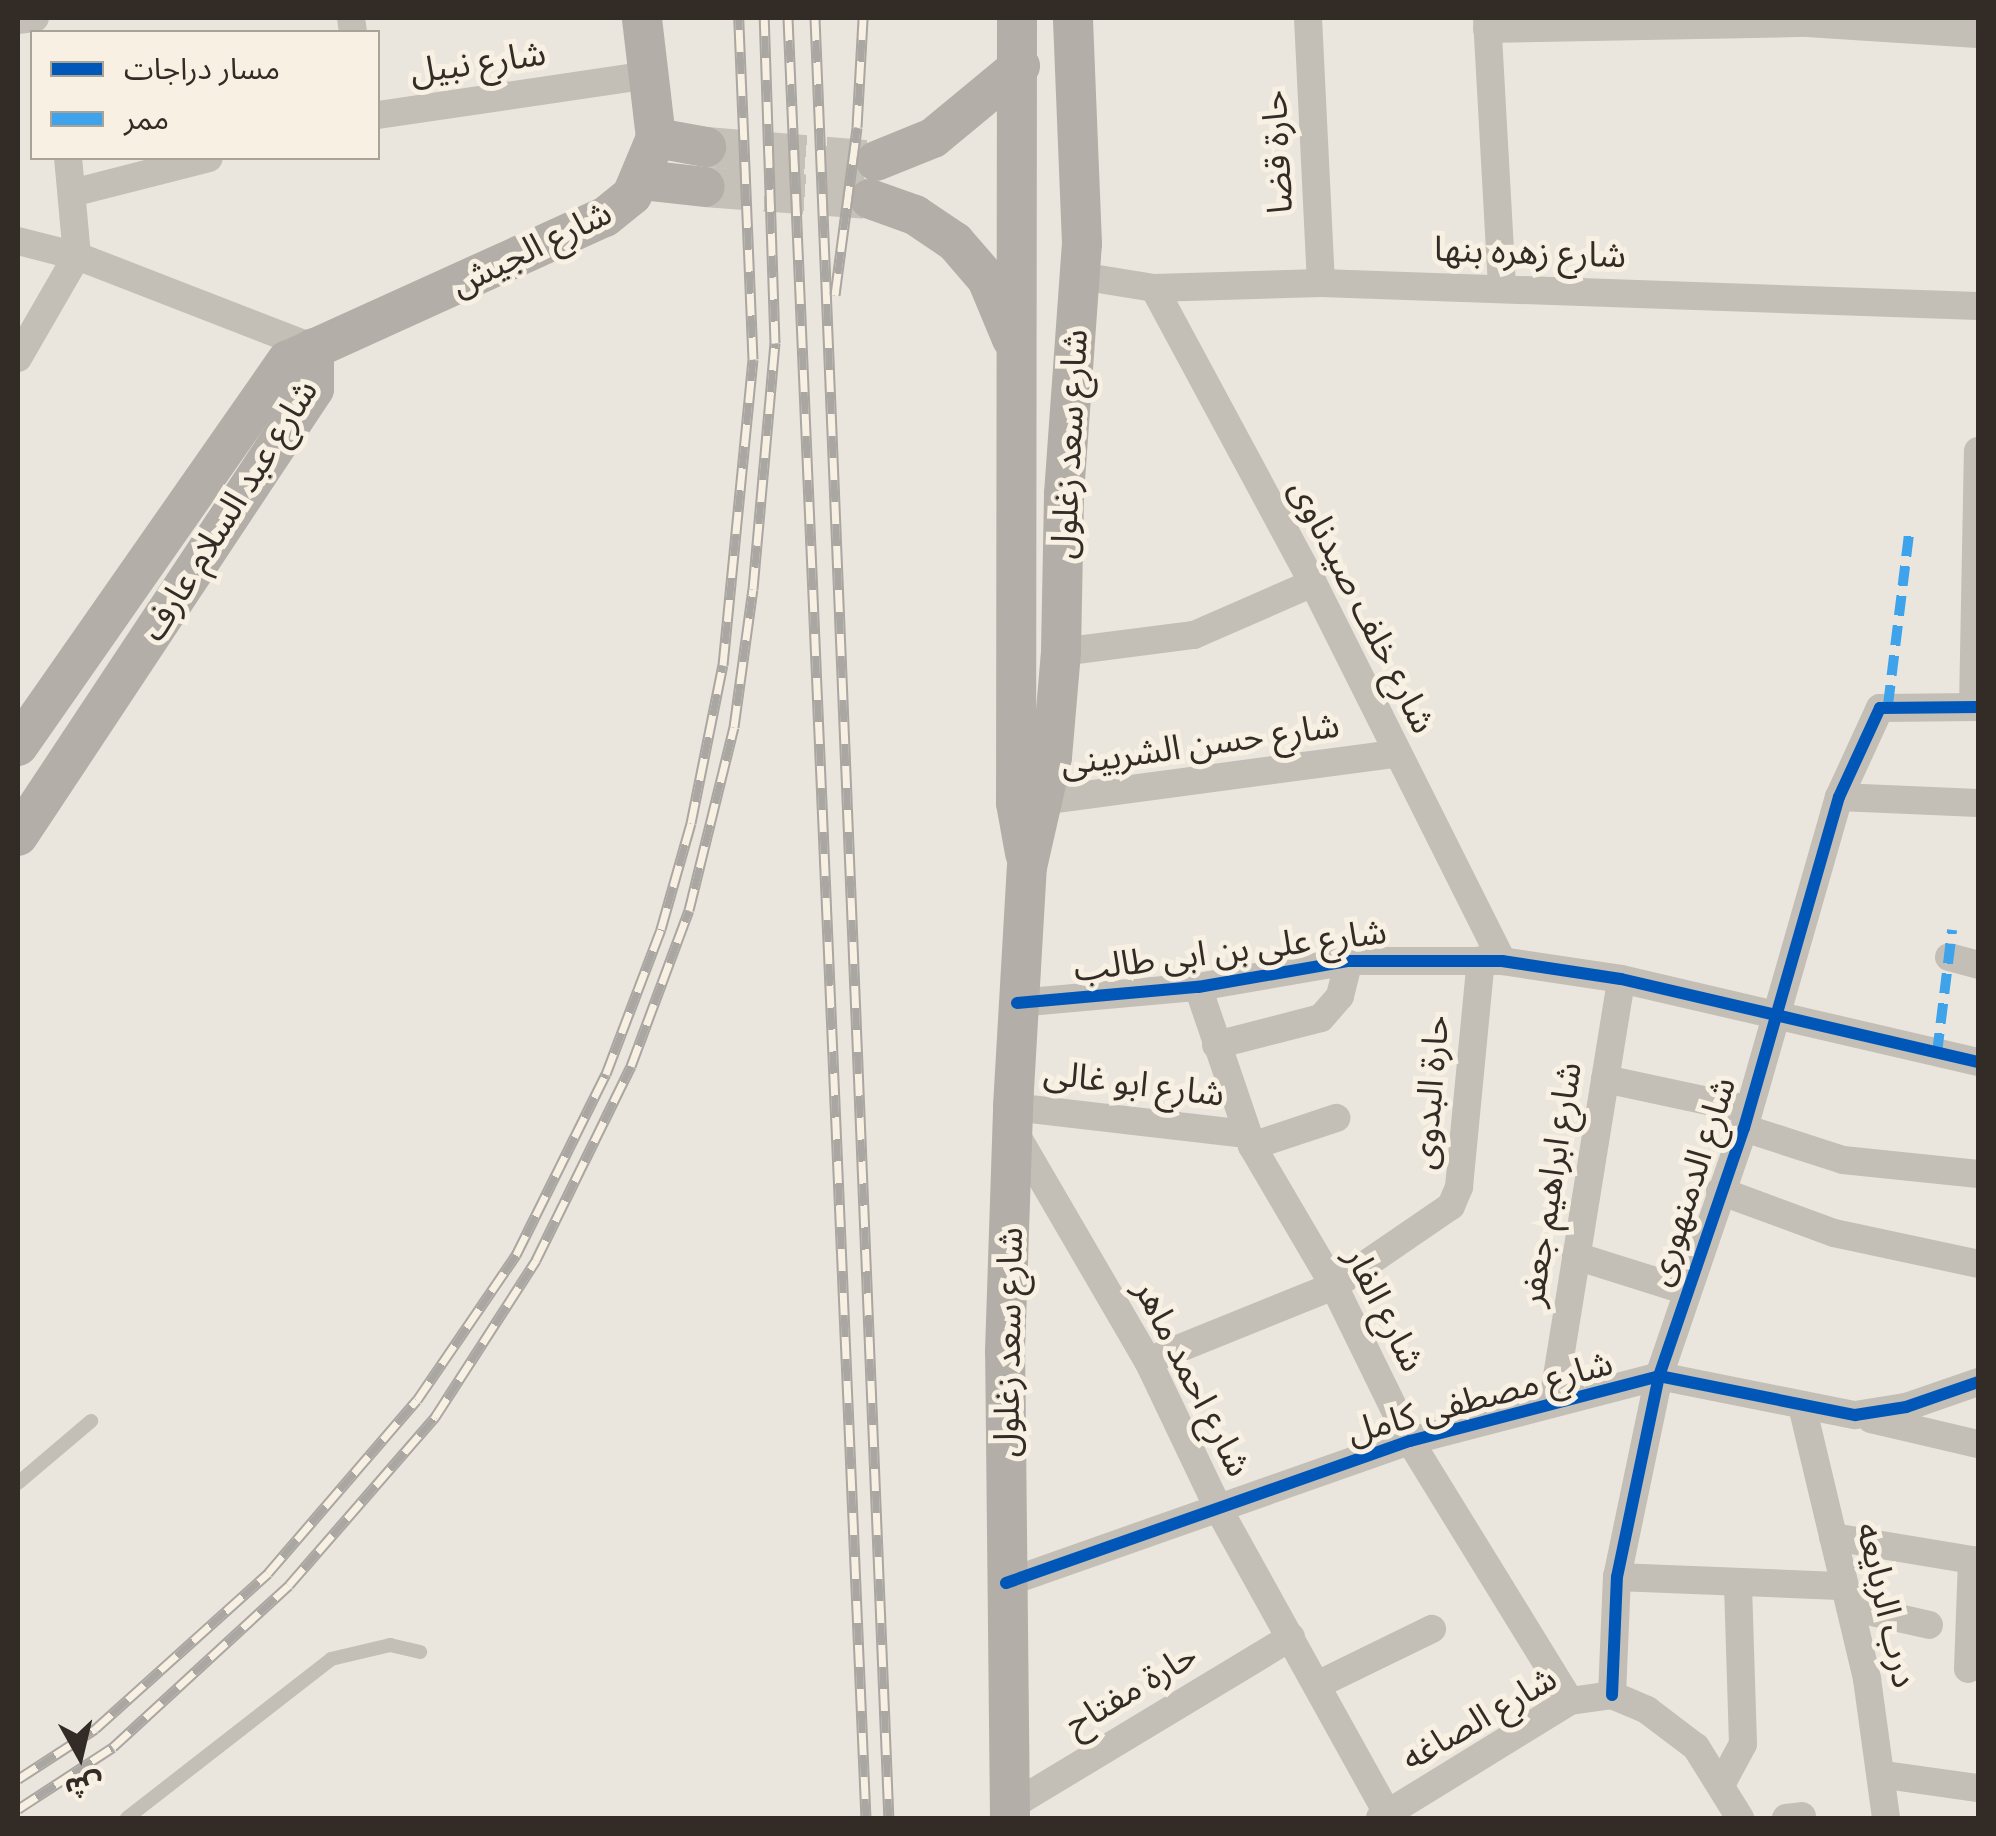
<!DOCTYPE html>
<html>
<head>
<meta charset="utf-8">
<style>
  body { margin:0 }
  #map { position:relative; width:1996px; height:1836px; overflow:hidden; background:#eae6dd; font-family:"Fira Sans Condensed","Noto Sans Arabic",sans-serif }
  div>[style] { position:absolute }
  .secondary-tunnel>* { height:40px; margin-top:-20px; transform-origin:0; background:repeating-linear-gradient(90deg,#c5c1b8 0 40px,transparent 0 60px) }
  .lane>* { height:14px; margin:-7px; padding:0 7px; transform-origin:7px; border-radius:7px; background:#c3beb6 }
  .street>* { height:28px; margin:-14px; padding:0 14px; transform-origin:14px; border-radius:14px; background:#c3beb6 }
  .secondary>* { height:40px; margin:-20px; padding:0 20px; transform-origin:20px; border-radius:20px; background:#b3aea7 }
  .rail>* { height:11px; margin-top:-5.5px; transform-origin:0; background:repeating-linear-gradient(90deg,#f8f1e3 0 22px,#aaa6a1 0 44px); box-sizing:border-box; border-block:2px solid #aaa6a1 }
  .quiet>* { height:10px; margin-top:-5px; transform-origin:0; background:repeating-linear-gradient(90deg,#3ea3eb 0 20px,transparent 0 30px) }
  .cycleway>* { height:12px; margin:-6px; padding:0 6px; transform-origin:6px; border-radius:6px; background:#0057b8 }
  span { translate:-50% -50%; white-space:nowrap; text-align:center; line-height:1.15; -webkit-text-stroke:10px #f8f1e3; paint-order:stroke }
  .street-label { font-size:35px; color:#332b25 }
  .frame { position:absolute; inset:0; border:20px solid #332b25; pointer-events:none }
  .legend { position:absolute; left:30px; top:30px; width:350px; height:130px; box-sizing:border-box; background:#f8f1e3; border:2px solid #a9a297; margin:0; padding:12px 18px; list-style:none; font-size:30px; color:#332b25 }
  .legend li { display:flex; align-items:center; gap:20px; height:50px }
  .legend b { width:50px; border:2px solid #a9a297 }
  .north { position:absolute; left:30px; top:1706px; width:100px; height:100px; -webkit-text-stroke:8px #f8f1e3; paint-order:stroke; rotate:172deg; font-size:28px; font-weight:700; line-height:40px; text-align:center; color:#332b25 }
  .north::after { content:''; display:block; margin:auto; width:35px; height:45px; background:#332b25; clip-path:polygon(50% 0,100% 100%,50% 72%,0 100%) }
</style>
</head>
<body>
<div id="map">
  <div class="secondary-tunnel">
    <div style="left:706px;top:147px;width:171px;rotate:4.7deg"></div>
    <div style="left:705px;top:187px;width:165px;rotate:4.2deg"></div>
  </div>
  <div class="lane">
    <div style="left:18px;top:1483px;width:96px;rotate:-40.3deg"></div>
    <div style="left:127px;top:1818px;width:259px;rotate:-37.9deg"></div>
    <div style="left:331px;top:1659px;width:61px;rotate:-13.3deg"></div>
    <div style="left:390px;top:1645px;width:31px;rotate:13deg"></div>
  </div>
  <div class="street">
    <div style="left:351px;top:18px;width:14px;rotate:82deg"></div>
    <div style="left:1308px;top:18px;width:265px;rotate:87.2deg"></div>
    <div style="left:1487px;top:18px;width:270px;rotate:86.8deg"></div>
    <div style="left:18px;top:20px;width:17px;rotate:-7deg"></div>
    <div style="left:1487px;top:29px;width:320px;rotate:-1.1deg"></div>
    <div style="left:1807px;top:23px;width:171px;rotate:3.7deg"></div>
    <div style="left:378px;top:115px;width:273px;rotate:-8.4deg"></div>
    <div style="left:72px;top:193px;width:141px;rotate:-14.3deg"></div>
    <div style="left:18px;top:241px;width:61px;rotate:14.3deg"></div>
    <div style="left:77px;top:256px;width:254px;rotate:21.2deg"></div>
    <div style="left:1080px;top:276px;width:75px;rotate:9.2deg"></div>
    <div style="left:1154px;top:288px;width:167px;rotate:-1.7deg"></div>
    <div style="left:1321px;top:283px;width:657px;rotate:2deg"></div>
    <div style="left:1154px;top:288px;width:335px;rotate:61.7deg"></div>
    <div style="left:1313px;top:583px;width:423px;rotate:63.4deg"></div>
    <div style="left:18px;top:358px;width:118px;rotate:-60deg"></div>
    <div style="left:77px;top:256px;width:98px;rotate:-95.2deg"></div>
    <div style="left:1061px;top:652px;width:134px;rotate:-7.3deg"></div>
    <div style="left:1194px;top:635px;width:130px;rotate:-23.6deg"></div>
    <div style="left:1973px;top:707px;width:256px;rotate:-88.9deg"></div>
    <div style="left:1839px;top:797px;width:139px;rotate:2.5deg"></div>
    <div style="left:1026px;top:803px;width:372px;rotate:-7.6deg"></div>
    <div style="left:1949px;top:957px;width:30px;rotate:15deg"></div>
    <div style="left:1198px;top:987px;width:168px;rotate:71.2deg"></div>
    <div style="left:1252px;top:1146px;width:162px;rotate:59.6deg"></div>
    <div style="left:1334px;top:1286px;width:173px;rotate:63.9deg"></div>
    <div style="left:1410px;top:1441px;width:305px;rotate:58.4deg"></div>
    <div style="left:1017px;top:1003px;width:182px;rotate:-5.1deg"></div>
    <div style="left:1198px;top:987px;width:153px;rotate:-9.8deg"></div>
    <div style="left:1349px;top:961px;width:153px"></div>
    <div style="left:1502px;top:961px;width:120px;rotate:8.6deg"></div>
    <div style="left:1621px;top:979px;width:367px;rotate:13.1deg"></div>
    <div style="left:1216px;top:1045px;width:108px;rotate:-14.4deg"></div>
    <div style="left:1321px;top:1018px;width:29px;rotate:-49deg"></div>
    <div style="left:1340px;top:996px;width:36px;rotate:-76deg"></div>
    <div style="left:1605px;top:1079px;width:147px;rotate:12.1deg"></div>
    <div style="left:1013px;top:1107px;width:235px;rotate:6.6deg"></div>
    <div style="left:1744px;top:1128px;width:104px;rotate:17.9deg"></div>
    <div style="left:1843px;top:1160px;width:136px;rotate:5.9deg"></div>
    <div style="left:1014px;top:1131px;width:266px;rotate:59.8deg"></div>
    <div style="left:1148px;top:1361px;width:163px;rotate:64.5deg"></div>
    <div style="left:1218px;top:1508px;width:355px;rotate:61deg"></div>
    <div style="left:1252px;top:1146px;width:89px;rotate:-18.4deg"></div>
    <div style="left:1720px;top:1191px;width:121px;rotate:20.2deg"></div>
    <div style="left:1834px;top:1233px;width:147px;rotate:12.1deg"></div>
    <div style="left:1576px;top:1256px;width:116px;rotate:17.5deg"></div>
    <div style="left:1148px;top:1361px;width:201px;rotate:-22deg"></div>
    <div style="left:1334px;top:1286px;width:142px;rotate:-34.4deg"></div>
    <div style="left:1451px;top:1206px;width:21px;rotate:-67deg"></div>
    <div style="left:1459px;top:1187px;width:228px;rotate:-84.5deg"></div>
    <div style="left:1553px;top:1401px;width:427px;rotate:-80.8deg"></div>
    <div style="left:1803px;top:1410px;width:277px;rotate:76.6deg"></div>
    <div style="left:1867px;top:1679px;width:140px;rotate:82.2deg"></div>
    <div style="left:1871px;top:1419px;width:110px;rotate:13.2deg"></div>
    <div style="left:1833px;top:1537px;width:147px;rotate:9.4deg"></div>
    <div style="left:1617px;top:1577px;width:228px;rotate:2.3deg"></div>
    <div style="left:1006px;top:1583px;width:428px;rotate:-19.4deg"></div>
    <div style="left:1410px;top:1441px;width:257px;rotate:-14.6deg"></div>
    <div style="left:1659px;top:1376px;width:200px;rotate:11.3deg"></div>
    <div style="left:1855px;top:1415px;width:52px;rotate:-8.9deg"></div>
    <div style="left:1906px;top:1407px;width:76px;rotate:-19.1deg"></div>
    <div style="left:1850px;top:1607px;width:81px;rotate:12.8deg"></div>
    <div style="left:1968px;top:1669px;width:109px;rotate:-87.9deg"></div>
    <div style="left:1317px;top:1685px;width:128px;rotate:-26deg"></div>
    <div style="left:1612px;top:1695px;width:118px;rotate:-87.6deg"></div>
    <div style="left:1617px;top:1577px;width:205px;rotate:-78.2deg"></div>
    <div style="left:1659px;top:1376px;width:262px;rotate:-71.1deg"></div>
    <div style="left:1744px;top:1128px;width:344px;rotate:-74deg"></div>
    <div style="left:1839px;top:797px;width:98px;rotate:-65.3deg"></div>
    <div style="left:1880px;top:708px;width:98px;rotate:-0.6deg"></div>
    <div style="left:1612px;top:1695px;width:38px;rotate:23deg"></div>
    <div style="left:1647px;top:1710px;width:61px;rotate:37.1deg"></div>
    <div style="left:1696px;top:1747px;width:84px;rotate:58.2deg"></div>
    <div style="left:1885px;top:1775px;width:94px;rotate:8deg"></div>
    <div style="left:1722px;top:1783px;width:44px;rotate:-61.7deg"></div>
    <div style="left:1743px;top:1744px;width:162px;rotate:-91.8deg"></div>
    <div style="left:1011px;top:1806px;width:327px;rotate:-31.1deg"></div>
    <div style="left:1380px;top:1818px;width:223px;rotate:-31.6deg"></div>
    <div style="left:1570px;top:1701px;width:42px;rotate:-8.1deg"></div>
    <div style="left:1786px;top:1818px;width:16px;rotate:-7deg"></div>
  </div>
  <div class="secondary">
    <div style="left:1017px;top:18px;width:785px;rotate:90.07deg"></div>
    <div style="left:1016px;top:803px;width:51px;rotate:79.8deg"></div>
    <div style="left:656px;top:138px;width:51px;rotate:10.2deg"></div>
    <div style="left:876px;top:161px;width:61px;rotate:-22deg"></div>
    <div style="left:933px;top:138px;width:113px;rotate:-39.6deg"></div>
    <div style="left:643px;top:180px;width:62px;rotate:6.4deg"></div>
    <div style="left:870px;top:199px;width:48px;rotate:19.6deg"></div>
    <div style="left:915px;top:215px;width:48px;rotate:34deg"></div>
    <div style="left:955px;top:242px;width:49px;rotate:49.1deg"></div>
    <div style="left:987px;top:279px;width:65px;rotate:67.4deg"></div>
    <div style="left:18px;top:746px;width:470px;rotate:-55.1deg"></div>
    <div style="left:287px;top:361px;width:349px;rotate:-24.4deg"></div>
    <div style="left:605px;top:217px;width:35px;rotate:-39deg"></div>
    <div style="left:632px;top:195px;width:62px;rotate:-67.2deg"></div>
    <div style="left:656px;top:138px;width:121px;rotate:-96.7deg"></div>
    <div style="left:18px;top:836px;width:536px;rotate:-56.49deg"></div>
    <div style="left:314px;top:389px;width:41px;rotate:-90deg"></div>
    <div style="left:1010px;top:1818px;width:466px;rotate:-90.6deg"></div>
    <div style="left:1005px;top:1352px;width:245px;rotate:-88.1deg"></div>
    <div style="left:1013px;top:1107px;width:240px;rotate:-86.7deg"></div>
    <div style="left:1027px;top:867px;width:113px;rotate:-77.2deg"></div>
    <div style="left:1052px;top:757px;width:105px;rotate:-85.1deg"></div>
    <div style="left:1061px;top:652px;width:158px;rotate:-88.9deg"></div>
    <div style="left:1064px;top:494px;width:251px;rotate:-85.9deg"></div>
    <div style="left:1082px;top:244px;width:226px;rotate:-92.3deg"></div>
  </div>
  <div class="rail">
    <div style="left:788px;top:18px;width:1802px;rotate:87.52deg"></div>
    <div style="left:815px;top:18px;width:1802px;rotate:87.65deg"></div>
    <div style="left:835px;top:295px;width:169px;rotate:-82.5deg"></div>
    <div style="left:857px;top:127px;width:109px;rotate:-86.8deg"></div>
    <div style="left:18px;top:1779px;width:92px;rotate:-33deg"></div>
    <div style="left:95px;top:1729px;width:233px;rotate:-42deg"></div>
    <div style="left:268px;top:1573px;width:228px;rotate:-49.3deg"></div>
    <div style="left:417px;top:1400px;width:176px;rotate:-55.7deg"></div>
    <div style="left:516px;top:1255px;width:202px;rotate:-63.6deg"></div>
    <div style="left:606px;top:1074px;width:155px;rotate:-69.2deg"></div>
    <div style="left:661px;top:929px;width:110px;rotate:-74.2deg"></div>
    <div style="left:691px;top:823px;width:161px;rotate:-78.6deg"></div>
    <div style="left:723px;top:665px;width:307px;rotate:-84.4deg"></div>
    <div style="left:753px;top:359px;width:341px;rotate:-92.4deg"></div>
    <div style="left:18px;top:1809px;width:113px;rotate:-33.1deg"></div>
    <div style="left:113px;top:1747px;width:239px;rotate:-42.6deg"></div>
    <div style="left:289px;top:1585px;width:223px;rotate:-49deg"></div>
    <div style="left:435px;top:1417px;width:187px;rotate:-57.2deg"></div>
    <div style="left:536px;top:1260px;width:216px;rotate:-63.9deg"></div>
    <div style="left:631px;top:1066px;width:166px;rotate:-69.6deg"></div>
    <div style="left:689px;top:910px;width:188px;rotate:-76.2deg"></div>
    <div style="left:734px;top:727px;width:139px;rotate:-82.2deg"></div>
    <div style="left:753px;top:589px;width:247px;rotate:-84.9deg"></div>
    <div style="left:775px;top:343px;width:325px;rotate:-91.9deg"></div>
  </div>
  <div class="quiet">
    <div style="left:1888px;top:705px;width:179px;rotate:-83deg"></div>
    <div style="left:1937px;top:1053px;width:124px;rotate:-83deg"></div>
  </div>
  <div class="cycleway">
    <div style="left:1017px;top:1003px;width:182px;rotate:-5.1deg"></div>
    <div style="left:1198px;top:987px;width:153px;rotate:-9.8deg"></div>
    <div style="left:1349px;top:961px;width:153px"></div>
    <div style="left:1502px;top:961px;width:120px;rotate:8.6deg"></div>
    <div style="left:1621px;top:979px;width:367px;rotate:13.1deg"></div>
    <div style="left:1006px;top:1583px;width:428px;rotate:-19.4deg"></div>
    <div style="left:1410px;top:1441px;width:257px;rotate:-14.6deg"></div>
    <div style="left:1659px;top:1376px;width:200px;rotate:11.3deg"></div>
    <div style="left:1855px;top:1415px;width:52px;rotate:-8.9deg"></div>
    <div style="left:1906px;top:1407px;width:76px;rotate:-19.1deg"></div>
    <div style="left:1612px;top:1695px;width:118px;rotate:-87.6deg"></div>
    <div style="left:1617px;top:1577px;width:205px;rotate:-78.2deg"></div>
    <div style="left:1659px;top:1376px;width:262px;rotate:-71.1deg"></div>
    <div style="left:1744px;top:1128px;width:344px;rotate:-74deg"></div>
    <div style="left:1839px;top:797px;width:98px;rotate:-65.3deg"></div>
    <div style="left:1880px;top:708px;width:98px;rotate:-0.6deg"></div>
  </div>
  <div class="street-label">
    <span style="left:478px;top:62px;rotate:-8deg">شارع نبيل</span>
    <span style="left:1277px;top:152px;rotate:-93deg">حارة قضا</span>
    <span style="left:531px;top:248px;rotate:-26deg">شارع الجيش</span>
    <span style="left:1530px;top:252px;rotate:2deg">شارع زهره بنها</span>
    <span style="left:1069px;top:444px;rotate:-87deg">شارع سعد زغلول</span>
    <span style="left:229px;top:510px;rotate:-58deg">شارع عبد السلام عارف</span>
    <span style="left:1363px;top:606px;rotate:63deg">شارع خلف صيدناوى</span>
    <span style="left:1200px;top:744px;rotate:-8deg">شارع حسن الشربينى</span>
    <span style="left:1230px;top:950px;rotate:-7deg">شارع على بن ابى طالب</span>
    <span style="left:1134px;top:1083px;rotate:7deg">شارع ابو غالى</span>
    <span style="left:1430px;top:1092px;rotate:-85deg">حارة البدوى</span>
    <span style="left:1691px;top:1181px;rotate:-72deg">شارع الدمنهورى</span>
    <span style="left:1550px;top:1184px;rotate:-81deg">شارع ابراهيم جعفر</span>
    <span style="left:1385px;top:1309px;rotate:63deg">شارع الفار</span>
    <span style="left:1008px;top:1342px;rotate:-89deg">شارع سعد زغلول</span>
    <span style="left:1193px;top:1378px;rotate:63deg">شارع احمد ماهر</span>
    <span style="left:1480px;top:1397px;rotate:-15deg">شارع مصطفى كامل</span>
    <span style="left:1887px;top:1605px;rotate:77deg">درب الربايعه</span>
    <span style="left:1131px;top:1689px;rotate:-31deg">حارة مفتاح</span>
    <span style="left:1479px;top:1718px;rotate:-30deg">شارع الصاغه</span>
  </div>
  <div class="frame"></div>
  <ul class="legend">
  <li><b style="height:12px;background:#0057b8"></b>مسار دراجات</li>
  <li><b style="height:12px;background:#3ea3eb"></b>ممر</li>
  </ul>
  <div class="north">ش</div>
</div>
</body>
</html>
